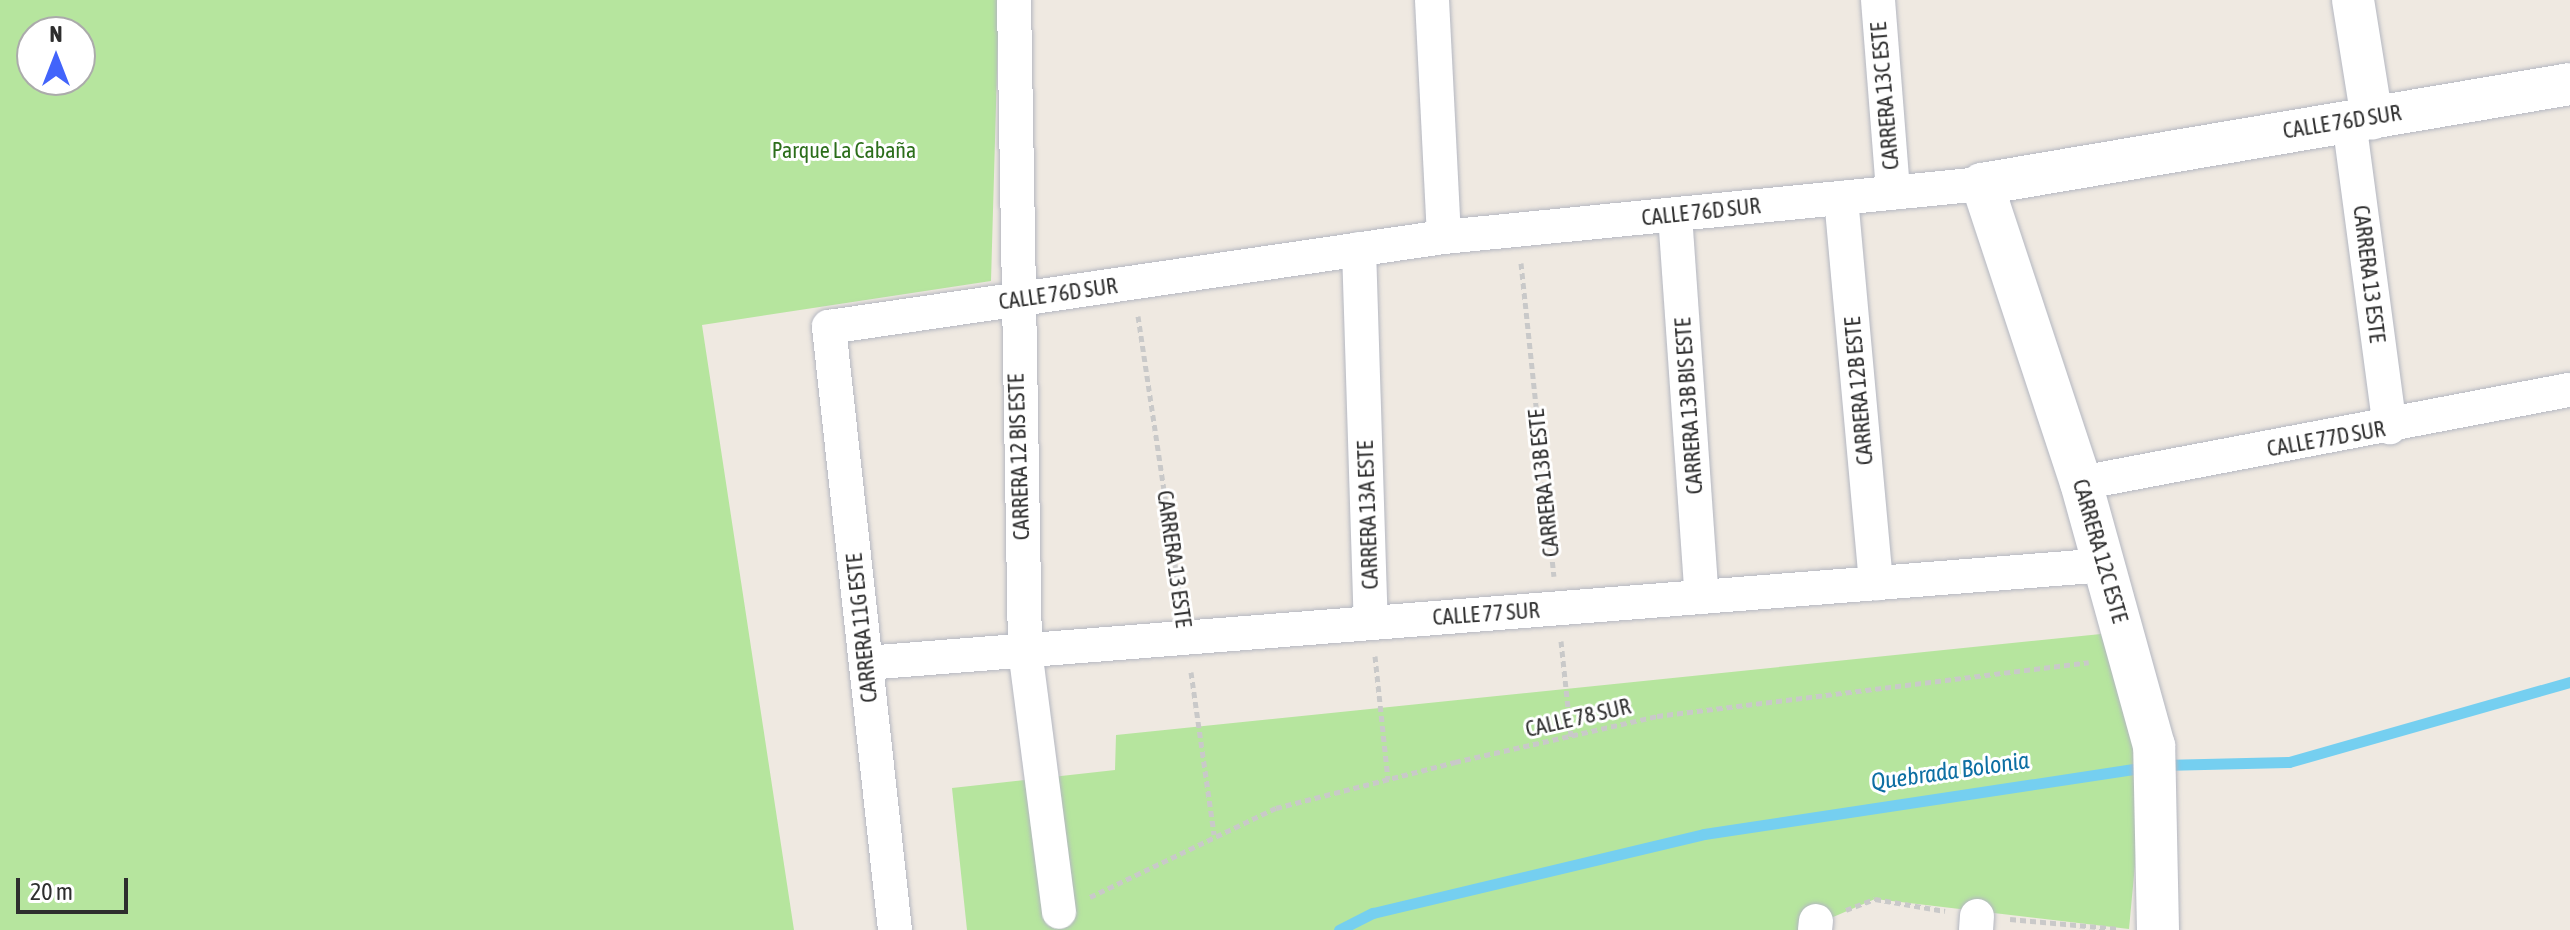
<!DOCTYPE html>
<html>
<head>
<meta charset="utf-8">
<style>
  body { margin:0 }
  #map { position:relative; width:2570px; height:930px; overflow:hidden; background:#efe9e1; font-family:"Asap Condensed",sans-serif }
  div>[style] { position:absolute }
  .green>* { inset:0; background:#b6e59e }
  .stream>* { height:11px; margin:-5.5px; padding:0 5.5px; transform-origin:5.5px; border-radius:5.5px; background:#75cff0 }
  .path>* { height:5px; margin-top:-2.5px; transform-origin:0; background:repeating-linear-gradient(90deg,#c9c9c9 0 6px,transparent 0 10px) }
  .roads { filter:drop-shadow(0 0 2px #b4b7c1) drop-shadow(0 0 2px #b4b7c1) }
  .minor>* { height:34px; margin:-17px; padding:0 17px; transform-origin:17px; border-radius:17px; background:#fff }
  .tertiary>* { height:42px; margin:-21px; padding:0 21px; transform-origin:21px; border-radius:21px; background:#fff }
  span { translate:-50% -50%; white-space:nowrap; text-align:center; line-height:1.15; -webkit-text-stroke:6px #fff; paint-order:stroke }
  .street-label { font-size:22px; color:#2e2e2e }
  .park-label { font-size:22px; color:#2c6e1b }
  .water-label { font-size:24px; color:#0d6fa3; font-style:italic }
  .north { position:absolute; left:16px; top:16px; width:80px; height:80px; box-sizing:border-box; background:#fff; border:2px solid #ababab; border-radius:50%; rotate:0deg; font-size:22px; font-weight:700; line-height:32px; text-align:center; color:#2e2e2e }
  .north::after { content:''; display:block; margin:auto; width:28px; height:36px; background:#4264fb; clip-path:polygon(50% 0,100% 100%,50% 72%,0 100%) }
  .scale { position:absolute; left:16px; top:878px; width:112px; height:36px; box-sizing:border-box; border:4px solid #2e2e2e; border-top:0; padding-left:10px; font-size:24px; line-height:28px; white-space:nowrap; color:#2e2e2e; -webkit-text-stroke:6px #fff; paint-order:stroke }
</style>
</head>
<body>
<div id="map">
  <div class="green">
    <div style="clip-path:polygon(evenodd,0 0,999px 0,991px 281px,702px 325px,794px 930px,0 930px,0 0,32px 32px,80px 32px,80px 80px,32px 80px,32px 32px)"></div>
    <div style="clip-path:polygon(2101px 634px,2137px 745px,2141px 800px,2129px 929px,1875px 899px,1803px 930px,967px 930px,952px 788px,1115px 770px,1116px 735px)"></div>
  </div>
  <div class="stream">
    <div style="left:2162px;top:765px;width:127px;rotate:-1.4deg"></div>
    <div style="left:2289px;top:762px;width:292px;rotate:-15.9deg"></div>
    <div style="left:1339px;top:930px;width:38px;rotate:-27deg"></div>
    <div style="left:1373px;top:913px;width:340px;rotate:-13.4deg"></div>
    <div style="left:1704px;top:834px;width:446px;rotate:-8.6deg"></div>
  </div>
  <div class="path">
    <div style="left:1521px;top:263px;width:315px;rotate:84deg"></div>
    <div style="left:1138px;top:316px;width:290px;rotate:81.5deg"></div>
    <div style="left:1561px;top:641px;width:96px;rotate:84deg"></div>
    <div style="left:1375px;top:656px;width:124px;rotate:84deg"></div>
    <div style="left:1191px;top:672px;width:164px;rotate:81.9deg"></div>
    <div style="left:1090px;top:897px;width:206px;rotate:-25.6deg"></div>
    <div style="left:1276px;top:808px;width:185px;rotate:-14.4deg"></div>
    <div style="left:1455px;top:762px;width:207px;rotate:-12.8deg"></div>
    <div style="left:1657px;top:716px;width:435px;rotate:-7.1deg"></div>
    <div style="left:1846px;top:910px;width:31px;rotate:-21deg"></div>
    <div style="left:1875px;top:899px;width:71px;rotate:9.7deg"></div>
    <div style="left:2010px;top:919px;width:110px;rotate:5.2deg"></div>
  </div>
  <div class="roads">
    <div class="minor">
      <div style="left:1014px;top:0;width:650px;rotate:89.03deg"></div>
      <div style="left:1025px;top:650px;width:264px;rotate:82.6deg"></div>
      <div style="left:1432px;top:0;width:237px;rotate:87.1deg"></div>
      <div style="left:1878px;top:0;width:193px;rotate:85.5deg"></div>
      <div style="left:2349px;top:121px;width:309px;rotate:82.4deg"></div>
      <div style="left:1841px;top:198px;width:387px;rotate:84.8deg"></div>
      <div style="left:1675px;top:215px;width:383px;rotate:86deg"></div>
      <div style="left:1359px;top:249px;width:374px;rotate:88.2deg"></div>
      <div style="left:2081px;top:483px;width:498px;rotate:-10.8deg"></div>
      <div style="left:866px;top:663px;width:1243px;rotate:-4.52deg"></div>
      <div style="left:895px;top:930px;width:607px;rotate:-96.25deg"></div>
      <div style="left:829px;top:327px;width:622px;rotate:-8.33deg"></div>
      <div style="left:1444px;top:237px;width:541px;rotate:-5.63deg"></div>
      <div style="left:1815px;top:930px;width:9px;rotate:-84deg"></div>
      <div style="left:1976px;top:930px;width:14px;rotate:-86deg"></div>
    </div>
    <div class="tertiary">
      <div style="left:2353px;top:0;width:120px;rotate:80.9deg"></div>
      <div style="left:2158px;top:930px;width:184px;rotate:-91.2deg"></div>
      <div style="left:2154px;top:746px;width:273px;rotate:-105.5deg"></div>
      <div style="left:2081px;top:483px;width:315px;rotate:-108.3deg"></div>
      <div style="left:1982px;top:184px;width:596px;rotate:-9.65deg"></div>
    </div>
  </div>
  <div class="street-label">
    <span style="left:1885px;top:96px;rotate:-95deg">CARRERA 13C ESTE</span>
    <span style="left:2342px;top:122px;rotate:-9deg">CALLE 76D SUR</span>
    <span style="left:1701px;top:212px;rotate:-6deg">CALLE 76D SUR</span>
    <span style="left:2369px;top:274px;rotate:83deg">CARRERA 13 ESTE</span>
    <span style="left:1058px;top:294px;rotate:-8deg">CALLE 76D SUR</span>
    <span style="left:1859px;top:391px;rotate:-95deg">CARRERA 12B ESTE</span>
    <span style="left:1689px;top:406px;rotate:-94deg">CARRERA 13B BIS ESTE</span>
    <span style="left:2326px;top:439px;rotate:-10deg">CALLE 77D SUR</span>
    <span style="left:1019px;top:457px;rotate:-92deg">CARRERA 12 BIS ESTE</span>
    <span style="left:1544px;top:483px;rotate:-96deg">CARRERA 13B ESTE</span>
    <span style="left:1368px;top:515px;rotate:-92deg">CARRERA 13A ESTE</span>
    <span style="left:2100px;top:551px;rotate:74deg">CARRERA 12C ESTE</span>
    <span style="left:1174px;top:559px;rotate:82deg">CARRERA 13 ESTE</span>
    <span style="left:1486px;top:614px;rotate:-4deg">CALLE 77 SUR</span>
    <span style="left:862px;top:628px;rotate:-96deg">CARRERA 11G ESTE</span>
    <span style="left:1578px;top:718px;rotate:-13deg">CALLE 78 SUR</span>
  </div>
  <div class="park-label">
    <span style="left:844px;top:151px">Parque La Cabaña</span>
  </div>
  <div class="water-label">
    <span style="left:1950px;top:771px;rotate:-8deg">Quebrada Bolonia</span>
  </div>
  <div class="north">N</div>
  <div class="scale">20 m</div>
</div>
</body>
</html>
